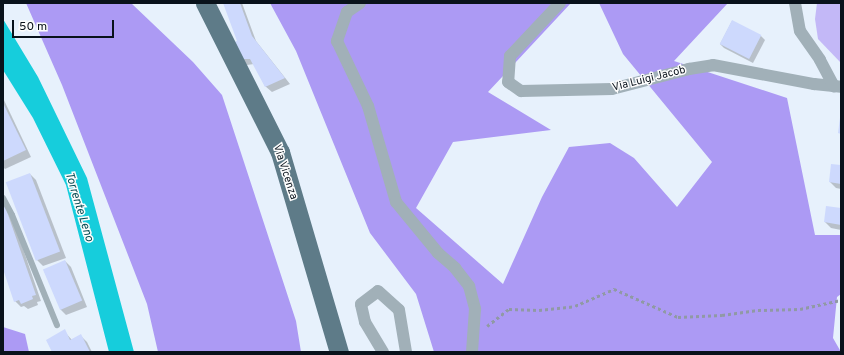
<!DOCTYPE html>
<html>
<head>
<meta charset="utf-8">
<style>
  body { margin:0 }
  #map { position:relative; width:844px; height:355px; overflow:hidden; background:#e7f1fc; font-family:Overpass,sans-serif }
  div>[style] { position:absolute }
  .green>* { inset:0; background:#c3b8f7 }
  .forest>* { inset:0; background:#ac9af4 }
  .water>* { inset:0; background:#16cddc }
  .shadow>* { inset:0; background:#0003 }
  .building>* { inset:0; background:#cdd9fd; transform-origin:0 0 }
  .path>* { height:2.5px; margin-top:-1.25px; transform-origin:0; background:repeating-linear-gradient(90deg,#9099a4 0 3px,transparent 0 6px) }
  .service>* { height:6px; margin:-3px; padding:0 3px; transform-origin:3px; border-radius:3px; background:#a1b0b8 }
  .minor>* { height:12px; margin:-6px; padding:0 6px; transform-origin:6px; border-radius:6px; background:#a1b0b8 }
  .primary>* { height:19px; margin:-9.5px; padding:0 9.5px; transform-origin:9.5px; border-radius:9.5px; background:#5e7b88 }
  span { translate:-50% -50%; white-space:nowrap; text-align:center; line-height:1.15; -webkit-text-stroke:3px #fdfdfd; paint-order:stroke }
  .street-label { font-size:11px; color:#09121b }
  .water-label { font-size:12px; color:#084f55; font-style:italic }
  .frame { position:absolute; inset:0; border:4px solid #09121b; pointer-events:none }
  .scale { position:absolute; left:12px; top:20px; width:102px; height:18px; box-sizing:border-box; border:2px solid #09121b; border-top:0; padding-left:5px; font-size:12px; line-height:14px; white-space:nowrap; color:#09121b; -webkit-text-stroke:3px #fdfdfd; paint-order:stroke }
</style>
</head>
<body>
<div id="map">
  <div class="green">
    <div style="clip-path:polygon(817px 3px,841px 3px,841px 63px,818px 39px,815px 19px)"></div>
  </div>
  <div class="forest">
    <div style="clip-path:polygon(26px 3px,131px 3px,193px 62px,222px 95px,296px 321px,301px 352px,158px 352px,147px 304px,62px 85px)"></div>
    <div style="clip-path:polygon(270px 3px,571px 3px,488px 92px,551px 130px,453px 142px,416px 208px,503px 284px,542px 197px,569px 147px,610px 143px,634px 158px,677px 207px,712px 162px,623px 54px,599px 3px,728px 3px,674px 61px,787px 98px,815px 235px,841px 235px,841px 294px,837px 297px,833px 338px,841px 352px,434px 352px,416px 294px,370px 233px,296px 51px)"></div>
    <div style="clip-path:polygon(3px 327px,25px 334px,29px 352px,3px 352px)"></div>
  </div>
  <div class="water">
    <div style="clip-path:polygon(3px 19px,38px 77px,87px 178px,134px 352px,109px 352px,66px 185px,33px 118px,3px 70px)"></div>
  </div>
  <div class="shadow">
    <div style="clip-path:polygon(225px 3px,242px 3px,256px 41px,290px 84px,272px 92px,265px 86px,254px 64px,247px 65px,241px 59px,239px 42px)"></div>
    <div style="clip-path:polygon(732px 21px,761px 36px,765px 40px,753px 63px,724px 48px,720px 44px)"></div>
    <div style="clip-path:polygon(3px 98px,31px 157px,5px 169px,3px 167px)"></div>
    <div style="clip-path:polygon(841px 166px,841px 189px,836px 188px,830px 182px)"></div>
    <div style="clip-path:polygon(30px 174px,36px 180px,66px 258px,43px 266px,37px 260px)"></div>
    <div style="clip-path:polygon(3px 208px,11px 214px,41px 301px,37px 302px,38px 305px,28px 309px,24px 306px,21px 307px,15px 301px,3px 266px)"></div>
    <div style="clip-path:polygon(841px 209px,841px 230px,831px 228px,825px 222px)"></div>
    <div style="clip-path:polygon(65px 261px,71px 267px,87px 307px,66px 315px,60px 309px)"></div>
    <div style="clip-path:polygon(64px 331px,72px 340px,81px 336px,87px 342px,92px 352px,53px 352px)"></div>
  </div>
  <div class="building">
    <div style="clip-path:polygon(223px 3px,240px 3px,252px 36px,285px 78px,265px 87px,250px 59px,240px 59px,231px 43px,237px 41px)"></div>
    <div style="left:732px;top:20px;width:33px;height:27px;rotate:27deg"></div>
    <div style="clip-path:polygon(3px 103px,26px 150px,3px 161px)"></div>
    <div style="clip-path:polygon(840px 118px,841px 118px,841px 134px,838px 133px)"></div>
    <div style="clip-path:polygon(831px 164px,841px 165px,841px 184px,829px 182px)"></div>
    <div style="left:30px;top:173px;width:84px;height:26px;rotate:69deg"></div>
    <div style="clip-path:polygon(5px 206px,36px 295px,32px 296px,33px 299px,21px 304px,19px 300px,14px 302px,3px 269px,3px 207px)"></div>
    <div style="clip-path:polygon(826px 206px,841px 208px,841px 225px,824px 222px)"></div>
    <div style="left:65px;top:260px;width:44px;height:24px;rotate:67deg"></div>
    <div style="clip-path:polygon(65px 329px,70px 340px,81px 334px,90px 352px,52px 352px,46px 340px)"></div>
  </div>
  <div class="path">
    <div style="left:487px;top:326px;width:28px;rotate:-38deg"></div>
    <div style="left:509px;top:309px;width:30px;rotate:2deg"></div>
    <div style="left:539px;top:310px;width:36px;rotate:-6deg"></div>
    <div style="left:575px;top:306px;width:43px;rotate:-23.6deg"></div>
    <div style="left:614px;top:289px;width:70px;rotate:23.6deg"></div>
    <div style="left:678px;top:317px;width:44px;rotate:-2.6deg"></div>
    <div style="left:722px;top:315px;width:36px;rotate:-8deg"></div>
    <div style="left:758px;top:310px;width:42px;rotate:-1.4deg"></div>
    <div style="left:800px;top:309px;width:42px;rotate:-12.4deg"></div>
  </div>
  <div class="service">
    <div style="left:3px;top:198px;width:19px;rotate:62deg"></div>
    <div style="left:12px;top:215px;width:119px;rotate:67.8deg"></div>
  </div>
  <div class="minor">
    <div style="left:360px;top:3px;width:16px;rotate:145deg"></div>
    <div style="left:347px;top:12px;width:31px;rotate:109deg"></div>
    <div style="left:337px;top:41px;width:72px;rotate:64.5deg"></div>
    <div style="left:368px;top:106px;width:100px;rotate:73.7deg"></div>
    <div style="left:396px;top:202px;width:66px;rotate:50.5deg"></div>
    <div style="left:438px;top:253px;width:23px;rotate:41deg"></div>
    <div style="left:455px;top:268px;width:23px;rotate:52deg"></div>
    <div style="left:469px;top:286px;width:24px;rotate:75deg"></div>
    <div style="left:475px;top:309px;width:43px;rotate:94deg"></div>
    <div style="left:560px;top:3px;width:73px;rotate:133.3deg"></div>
    <div style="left:510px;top:56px;width:26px;rotate:94deg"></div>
    <div style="left:508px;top:82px;width:16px;rotate:35deg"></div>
    <div style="left:521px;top:91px;width:91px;rotate:-1.3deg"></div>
    <div style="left:612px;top:89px;width:80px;rotate:-14.6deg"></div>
    <div style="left:689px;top:69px;width:24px;rotate:-9deg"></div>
    <div style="left:713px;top:65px;width:103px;rotate:10.7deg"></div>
    <div style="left:814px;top:84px;width:27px;rotate:6deg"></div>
    <div style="left:795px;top:3px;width:28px;rotate:80deg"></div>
    <div style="left:800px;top:31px;width:35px;rotate:55deg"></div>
    <div style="left:820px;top:60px;width:30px;rotate:62deg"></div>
    <div style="left:383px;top:352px;width:35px;rotate:-121deg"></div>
    <div style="left:365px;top:322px;width:18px;rotate:-103deg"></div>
    <div style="left:361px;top:304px;width:21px;rotate:-37deg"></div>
    <div style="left:378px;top:291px;width:28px;rotate:42deg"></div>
    <div style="left:399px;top:310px;width:43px;rotate:80.5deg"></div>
  </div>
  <div class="primary">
    <div style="left:205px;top:3px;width:167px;rotate:63.3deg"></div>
    <div style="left:280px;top:152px;width:209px;rotate:73.6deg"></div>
  </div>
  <div class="street-label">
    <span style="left:649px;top:79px;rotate:-14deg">Via Luigi Jacob</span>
    <span style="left:285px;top:172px;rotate:72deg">Via Vicenza</span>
  </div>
  <div class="water-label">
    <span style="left:78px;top:207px;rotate:73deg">Torrente Leno</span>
  </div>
  <div class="frame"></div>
  <div class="scale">50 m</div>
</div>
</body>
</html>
